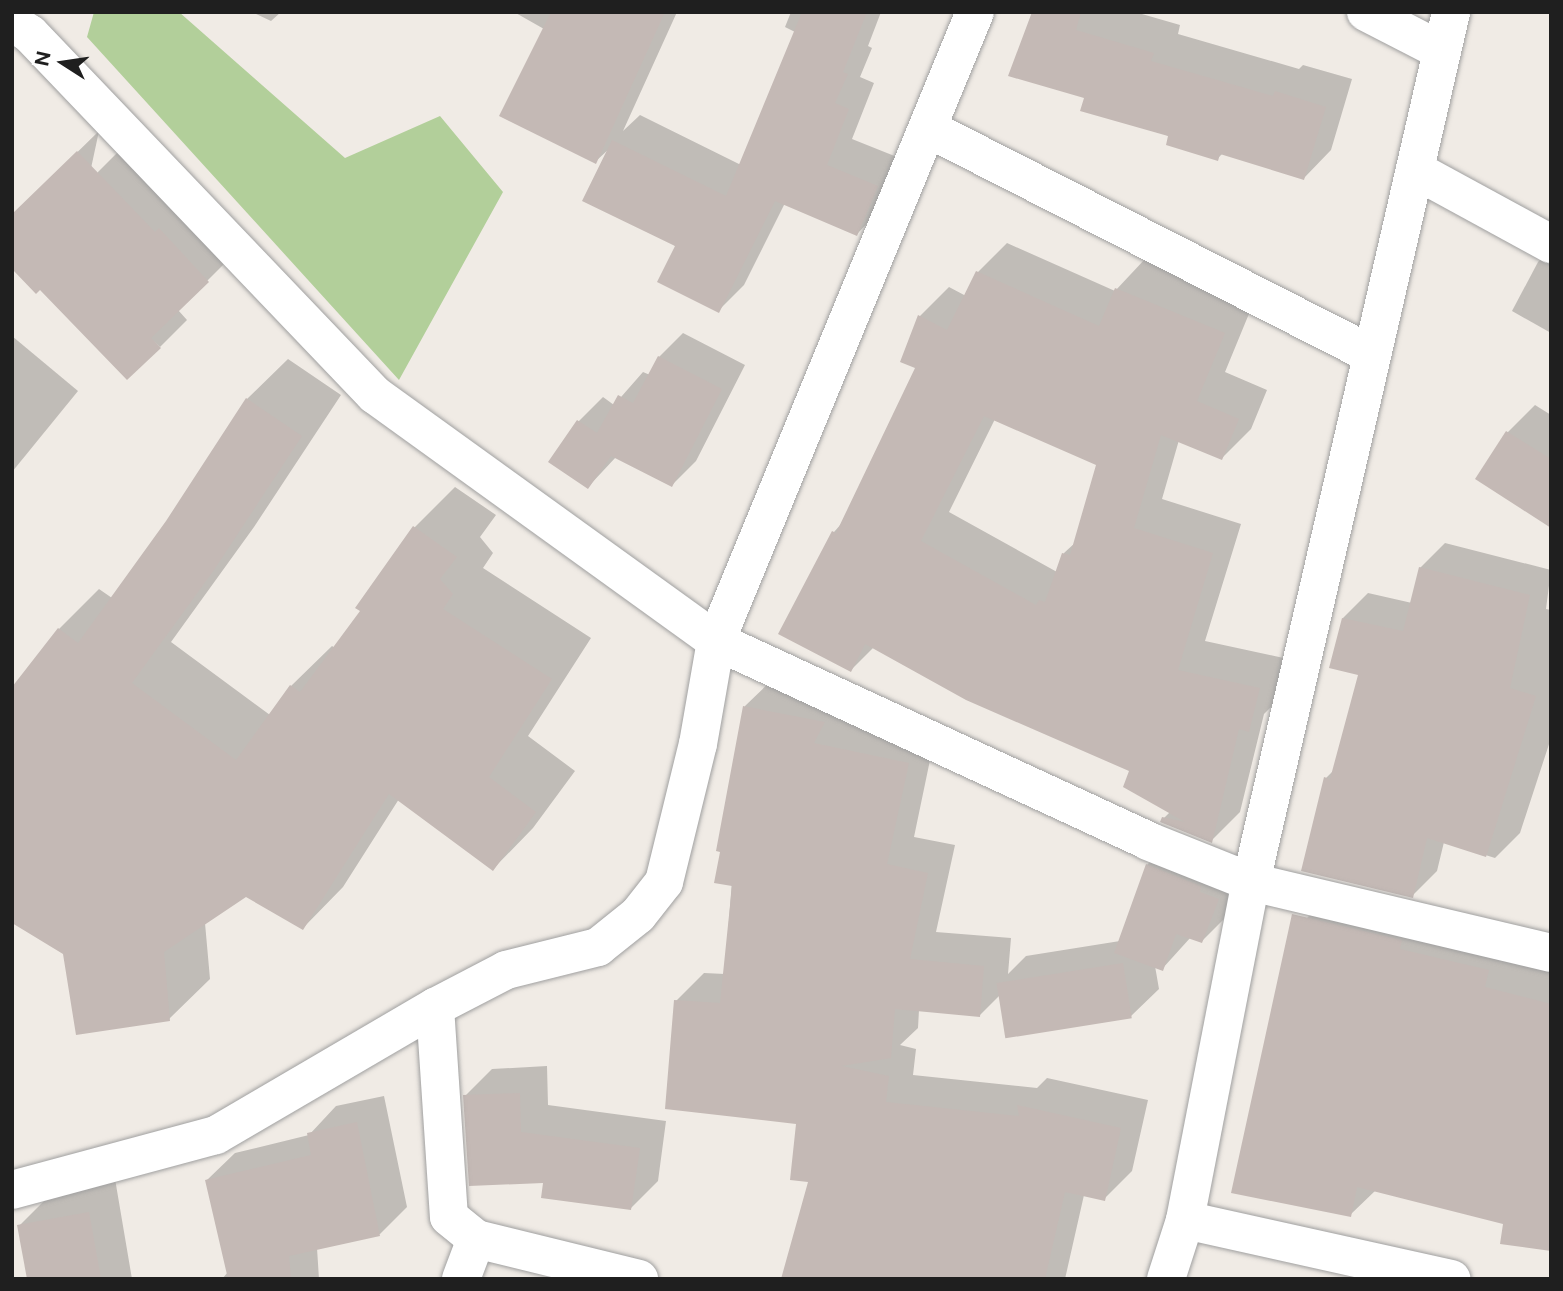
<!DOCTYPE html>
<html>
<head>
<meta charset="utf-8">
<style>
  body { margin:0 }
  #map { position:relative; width:1563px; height:1291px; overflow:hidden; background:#f0ebe5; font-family:"Public Sans",sans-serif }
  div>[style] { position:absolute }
  .forest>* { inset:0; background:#b2cf9a }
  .shadow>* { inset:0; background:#0003 }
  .building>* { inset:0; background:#c4b9b5; transform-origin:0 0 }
  .roads { filter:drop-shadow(0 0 2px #a0a0a0) drop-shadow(0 0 2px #a0a0a0) }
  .minor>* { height:38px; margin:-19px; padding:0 19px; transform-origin:19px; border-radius:19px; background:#fff }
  span { translate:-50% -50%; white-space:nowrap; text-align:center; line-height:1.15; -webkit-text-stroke:5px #fff; paint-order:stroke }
  .frame { position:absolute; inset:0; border:14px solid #1f1f1f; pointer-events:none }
  .north { position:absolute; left:28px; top:28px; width:70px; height:70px; -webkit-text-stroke:5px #fff; paint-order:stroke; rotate:282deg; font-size:19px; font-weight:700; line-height:28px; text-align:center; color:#1f1f1f }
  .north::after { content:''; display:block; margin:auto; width:24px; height:32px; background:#1f1f1f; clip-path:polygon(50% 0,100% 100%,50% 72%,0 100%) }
</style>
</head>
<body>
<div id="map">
  <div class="forest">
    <div style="clip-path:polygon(94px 12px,179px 12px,345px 158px,440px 116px,503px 192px,399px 380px,87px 37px)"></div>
  </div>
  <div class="shadow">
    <div style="clip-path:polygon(252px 12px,281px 12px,271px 21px)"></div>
    <div style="clip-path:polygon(514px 12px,677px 12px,623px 131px,640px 115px,741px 165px,795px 32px,785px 27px,791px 12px,881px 12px,868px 46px,872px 48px,860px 77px,874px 83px,852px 139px,897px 157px,882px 208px,857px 234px,785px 203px,744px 285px,718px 311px,610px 148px,595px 162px,544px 29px)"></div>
    <div style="clip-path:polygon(1034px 12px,1135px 12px,1180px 25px,1178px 34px,1299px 69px,1303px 65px,1352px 79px,1331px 150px,1304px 178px,1223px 153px,1217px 159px,1086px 97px)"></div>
    <div style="clip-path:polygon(99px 131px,87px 187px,90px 188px,98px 172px,125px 145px,235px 253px,178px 310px,187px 320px,160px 347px,12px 216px)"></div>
    <div style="clip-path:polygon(evenodd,1007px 243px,1115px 291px,1145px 259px,1253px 304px,1225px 372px,1267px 390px,1251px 429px,1222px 458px,1179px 440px,1162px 499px,1241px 524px,1205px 641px,1288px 659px,1278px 700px,1264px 714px,1240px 812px,1211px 841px,1164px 818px,1170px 812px,1131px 770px,874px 647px,851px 670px,834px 532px,842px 523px,918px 367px,903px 361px,920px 316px,949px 287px,966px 296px,978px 272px,1007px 243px,995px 419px,1099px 464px,1076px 542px,1064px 553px,1057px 572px,949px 512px,995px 419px)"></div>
    <div style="clip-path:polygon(1551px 249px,1551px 333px,1512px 311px,1538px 262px)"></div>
    <div style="clip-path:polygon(683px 333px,745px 365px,696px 461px,672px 485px,616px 457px,588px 487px,550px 461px,579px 421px,603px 397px,614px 405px,643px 372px,650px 375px,659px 357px)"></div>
    <div style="clip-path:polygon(12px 336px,78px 391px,12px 472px)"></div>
    <div style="clip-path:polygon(288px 359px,341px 395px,254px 527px,171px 642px,270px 715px,291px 686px,332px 646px,335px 648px,362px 611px,358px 607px,415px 527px,455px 487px,496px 515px,480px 537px,493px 553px,483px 568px,591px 638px,528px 736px,575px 771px,533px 828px,493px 869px,399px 799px,343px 887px,303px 928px,246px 895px,205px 923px,210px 979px,169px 1019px,59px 629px,99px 589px,112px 598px,167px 522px,247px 399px)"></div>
    <div style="clip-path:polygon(1535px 405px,1551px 415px,1551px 526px,1478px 478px,1508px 432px)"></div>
    <div style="clip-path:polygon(1445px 543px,1551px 570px,1546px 609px,1551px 610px,1551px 738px,1520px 833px,1495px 858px,1444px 842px,1437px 871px,1412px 896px,1326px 778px,1335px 769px,1360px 673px,1343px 618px,1368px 593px,1412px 603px,1420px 568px)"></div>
    <div style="clip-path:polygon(773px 679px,935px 736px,914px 837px,955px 845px,936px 932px,1011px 938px,1008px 974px,1026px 956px,1120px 941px,1147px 865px,1174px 837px,1245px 871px,1229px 914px,1202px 941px,1191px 937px,1162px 969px,1155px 966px,1159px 989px,1131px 1016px,1001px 994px,980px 1015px,919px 1010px,918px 1028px,900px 1045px,916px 1049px,913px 1075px,1037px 1088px,1047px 1078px,1148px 1100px,1132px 1171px,1104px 1199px,1084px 1195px,1065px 1279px,783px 1279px,810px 1180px,798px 1122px,676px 1001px,704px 973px,725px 974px,745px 706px)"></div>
    <div style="clip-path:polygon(1315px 910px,1551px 970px,1551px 1249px,1505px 1223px,1376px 1190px,1350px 1215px,1288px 937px)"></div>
    <div style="clip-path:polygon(547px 1066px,548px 1105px,666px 1121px,658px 1181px,631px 1208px,545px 1181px,465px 1096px,492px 1069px)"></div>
    <div style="clip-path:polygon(384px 1096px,407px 1207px,380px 1234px,317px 1248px,319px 1279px,222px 1279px,228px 1272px,207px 1180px,235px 1153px,309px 1135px,336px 1106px)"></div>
    <div style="clip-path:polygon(113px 1167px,132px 1279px,28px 1279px,19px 1226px,47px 1198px,71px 1194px,93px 1172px)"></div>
  </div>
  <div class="building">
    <div style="clip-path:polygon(551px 12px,665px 12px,596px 164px,499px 116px)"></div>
    <div style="clip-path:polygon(802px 12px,867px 12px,843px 72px,848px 74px,835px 103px,849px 109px,827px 165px,878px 186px,857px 236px,775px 201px,719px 313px,657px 282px,675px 246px,582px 201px,612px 140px,726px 196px)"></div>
    <div style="clip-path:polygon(1032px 12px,1081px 12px,1076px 30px,1154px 53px,1151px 61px,1273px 96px,1275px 91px,1326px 107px,1304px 180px,1220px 154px,1218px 161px,1166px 145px,1168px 136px,1080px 111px,1084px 98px,1008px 76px)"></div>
    <div style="clip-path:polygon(77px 151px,155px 232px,159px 228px,209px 282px,151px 338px,161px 348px,127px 380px,40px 290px,36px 294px,12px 269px,12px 214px)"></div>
    <div style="clip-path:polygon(evenodd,976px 271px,1099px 326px,1115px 288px,1225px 333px,1197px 401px,1239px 419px,1222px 460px,1161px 435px,1134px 528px,1213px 553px,1178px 670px,1260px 688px,1249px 732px,1239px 729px,1212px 843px,1160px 822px,1162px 817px,1185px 822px,1123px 787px,1129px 771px,966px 700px,865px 644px,851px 672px,778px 634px,832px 531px,836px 533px,915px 368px,900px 362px,918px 315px,947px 330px,976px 271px,984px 416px,1096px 465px,1070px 555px,1062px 553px,1045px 602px,1039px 600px,1036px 605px,921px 541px,984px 416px)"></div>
    <div style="clip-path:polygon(658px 356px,722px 389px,672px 487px,611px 456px,588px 489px,548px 462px,577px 420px,597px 433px,618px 395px,633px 403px)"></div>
    <div style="clip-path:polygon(246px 398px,302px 436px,214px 570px,132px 683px,236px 760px,290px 685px,300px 692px,360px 611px,355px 608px,413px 526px,457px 557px,440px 579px,453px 594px,443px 609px,552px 679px,489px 777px,536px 812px,493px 871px,389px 794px,303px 930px,246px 897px,164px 952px,170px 1021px,76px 1035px,63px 954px,12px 923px,12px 687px,58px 628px,78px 643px,166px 521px)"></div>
    <div style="clip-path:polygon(1506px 431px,1551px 459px,1551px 528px,1475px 479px)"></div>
    <div style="clip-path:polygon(1419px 567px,1530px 595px,1510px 688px,1536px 696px,1486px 857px,1427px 838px,1413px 898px,1301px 871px,1324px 777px,1330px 779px,1358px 675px,1329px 668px,1342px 618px,1403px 631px)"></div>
    <div style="clip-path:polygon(743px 706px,825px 722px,814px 743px,909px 763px,887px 864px,928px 873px,910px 959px,984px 966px,980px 1017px,895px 1009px,891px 1058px,841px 1066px,889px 1076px,886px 1102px,1019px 1116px,1017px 1105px,1121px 1128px,1105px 1201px,1065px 1192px,1045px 1279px,781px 1279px,808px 1182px,790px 1180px,796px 1124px,665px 1109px,674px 1000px,720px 1003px,732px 886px,714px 883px,720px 852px,716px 851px)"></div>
    <div style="clip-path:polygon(1146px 864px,1201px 886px,1200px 892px,1219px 899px,1202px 943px,1176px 934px,1163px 971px,1114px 953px)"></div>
    <div style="clip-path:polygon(1292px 914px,1402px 940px,1400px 949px,1489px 970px,1485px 987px,1551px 1004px,1551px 1251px,1500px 1244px,1503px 1224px,1357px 1187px,1351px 1217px,1231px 1193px)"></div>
    <div style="left:1123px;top:963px;width:56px;height:128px;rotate:81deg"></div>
    <div style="clip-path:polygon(520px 1093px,521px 1132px,640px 1148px,631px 1210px,541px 1198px,543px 1183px,469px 1186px,463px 1095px)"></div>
    <div style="clip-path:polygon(357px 1122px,380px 1236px,289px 1256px,291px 1279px,228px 1279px,205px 1180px,311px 1155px,307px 1133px)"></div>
    <div style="clip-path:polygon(89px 1212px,101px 1279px,27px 1279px,17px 1225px)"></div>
  </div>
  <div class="roads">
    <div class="minor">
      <div style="left:1366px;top:12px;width:85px;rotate:27.2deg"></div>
      <div style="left:12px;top:22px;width:22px;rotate:34deg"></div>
      <div style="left:30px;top:34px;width:499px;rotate:46.3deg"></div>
      <div style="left:375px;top:395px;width:420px;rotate:35.8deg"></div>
      <div style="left:716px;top:641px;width:476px;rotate:24.8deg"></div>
      <div style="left:1148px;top:841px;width:111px;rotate:21.7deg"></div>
      <div style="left:1251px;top:882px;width:308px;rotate:13.3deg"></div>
      <div style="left:929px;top:129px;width:497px;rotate:27deg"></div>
      <div style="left:1415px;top:170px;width:155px;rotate:28.6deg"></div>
      <div style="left:435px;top:1007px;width:210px;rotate:86.2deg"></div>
      <div style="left:449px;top:1217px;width:35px;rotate:39deg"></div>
      <div style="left:476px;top:1239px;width:168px;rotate:13.8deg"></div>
      <div style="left:12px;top:1190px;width:211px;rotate:-15.1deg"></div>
      <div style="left:216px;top:1135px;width:254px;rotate:-30.3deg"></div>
      <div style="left:435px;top:1007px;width:80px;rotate:-27.5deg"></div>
      <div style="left:506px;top:970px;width:95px;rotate:-14deg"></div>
      <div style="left:598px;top:947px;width:51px;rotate:-38.7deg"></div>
      <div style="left:638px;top:915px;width:42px;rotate:-51.8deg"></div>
      <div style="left:664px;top:882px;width:142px;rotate:-76.2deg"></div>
      <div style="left:698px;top:744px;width:105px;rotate:-80.1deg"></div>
      <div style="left:716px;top:641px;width:680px;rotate:-67.62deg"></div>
      <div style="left:1185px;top:1220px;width:273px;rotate:12.5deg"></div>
      <div style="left:461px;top:1279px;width:43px;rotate:-69.4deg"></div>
      <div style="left:1166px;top:1279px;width:62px;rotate:-72.1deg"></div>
      <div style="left:1185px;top:1220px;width:344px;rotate:-79deg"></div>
      <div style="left:1251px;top:882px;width:893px;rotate:-77.05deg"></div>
    </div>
  </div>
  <div class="frame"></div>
  <div class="north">N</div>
</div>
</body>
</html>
